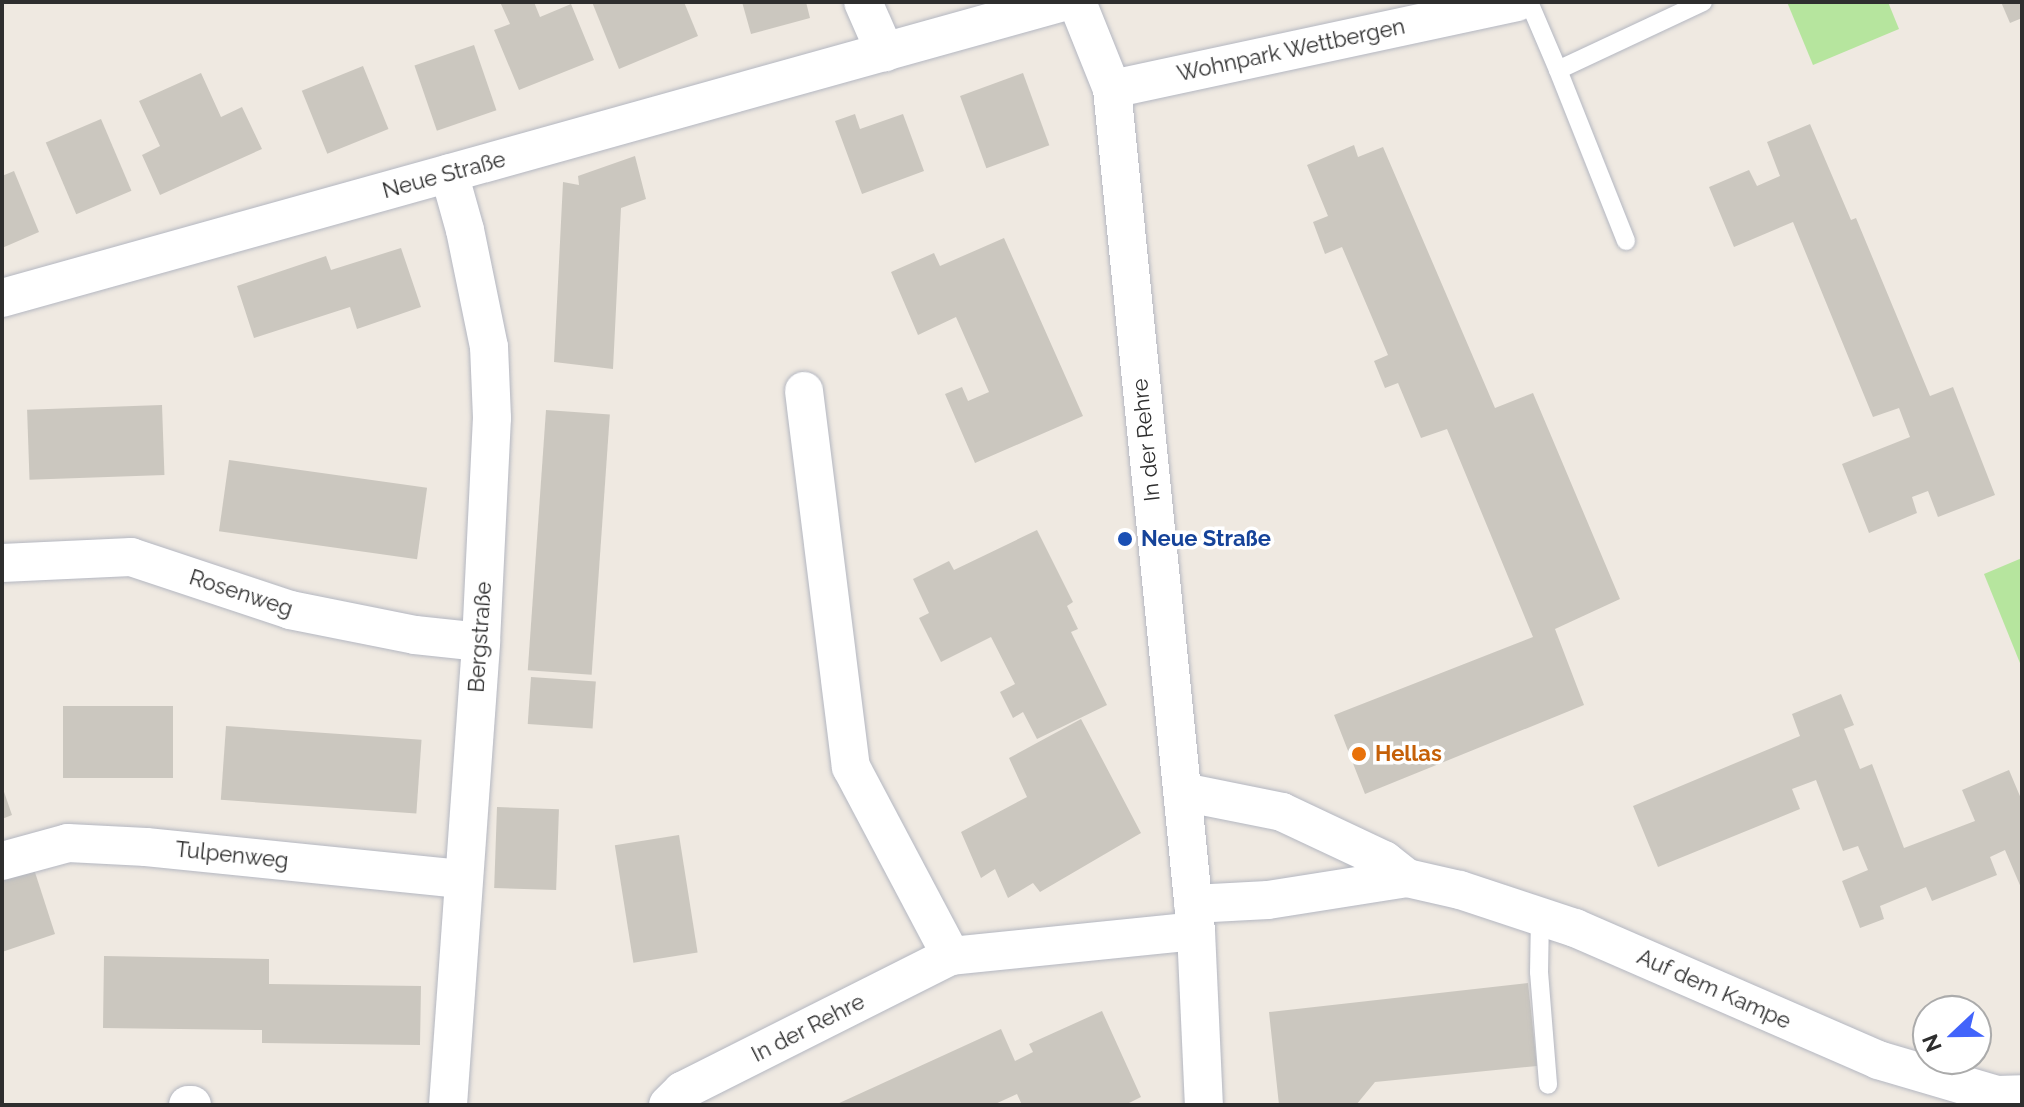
<!DOCTYPE html>
<html>
<head>
<meta charset="utf-8">
<style>
  body { margin:0 }
  #map { position:relative; width:2024px; height:1107px; overflow:hidden; background:#efe9e1; font-family:Raleway,sans-serif }
  div>[style] { position:absolute }
  .green>* { inset:0; background:#b6e59e }
  .building>* { inset:0; background:#cbc7bf; transform-origin:0 0 }
  .roads { filter:drop-shadow(0 0 2px #b4b7c1) drop-shadow(0 0 2px #b4b7c1) }
  .service>* { height:18px; margin:-9px; padding:0 9px; transform-origin:9px; border-radius:9px; background:#fff }
  .minor>* { height:38px; margin:-19px; padding:0 19px; transform-origin:19px; border-radius:19px; background:#fff }
  .dots>* { width:22px; height:22px; translate:-50% -50%; box-sizing:border-box; border:4px solid #fff; border-radius:50% }
  span { translate:-50% -50%; white-space:nowrap; text-align:center; line-height:1.15; -webkit-text-stroke:7px #fff; paint-order:stroke }
  .street-label { font-size:22px; color:#2e2e2e }
  .transit-label { font-size:22px; color:#164399; font-weight:700 }
  .left { translate:0 -50%; text-align:left }
  .food-label { font-size:22px; color:#c56008; font-weight:700 }
  .frame { position:absolute; inset:0; border:4px solid #2e2e2e; pointer-events:none }
  .north { position:absolute; left:1912px; top:995px; width:80px; height:80px; box-sizing:border-box; background:#fff; border:2px solid #ababab; border-radius:50%; rotate:248deg; font-size:22px; font-weight:700; line-height:32px; text-align:center; color:#2e2e2e }
  .north::after { content:''; display:block; margin:auto; width:28px; height:36px; background:#4264fb; clip-path:polygon(50% 0,100% 100%,50% 72%,0 100%) }
</style>
</head>
<body>
<div id="map">
  <div class="green">
    <div style="clip-path:polygon(1787px 2px,1888px 2px,1899px 29px,1813px 65px)"></div>
    <div style="clip-path:polygon(2022px 558px,2022px 668px,1984px 574px)"></div>
  </div>
  <div class="building">
    <div style="clip-path:polygon(500px 2px,534px 2px,540px 17px,571px 4px,594px 60px,519px 90px,494px 30px,510px 24px)"></div>
    <div style="clip-path:polygon(592px 2px,684px 2px,698px 36px,619px 69px)"></div>
    <div style="clip-path:polygon(742px 2px,806px 2px,810px 18px,751px 34px)"></div>
    <div style="clip-path:polygon(2001px 2px,2022px 2px,2022px 18px,2010px 23px)"></div>
    <div style="left:474px;top:45px;width:69px;height:63px;rotate:71deg"></div>
    <div style="left:363px;top:66px;width:68px;height:66px;rotate:68deg"></div>
    <div style="clip-path:polygon(201px 73px,221px 117px,242px 107px,262px 149px,160px 195px,142px 155px,160px 146px,139px 101px)"></div>
    <div style="left:1023px;top:73px;width:77px;height:67px;rotate:70deg"></div>
    <div style="clip-path:polygon(855px 114px,860px 129px,903px 114px,924px 171px,862px 194px,835px 121px)"></div>
    <div style="left:101px;top:119px;width:78px;height:60px;rotate:67deg"></div>
    <div style="clip-path:polygon(1810px 124px,1851px 220px,1856px 218px,1930px 396px,1953px 387px,1995px 495px,1938px 517px,1928px 491px,1912px 497px,1917px 513px,1869px 533px,1842px 464px,1910px 437px,1899px 408px,1873px 417px,1793px 222px,1734px 247px,1709px 187px,1749px 170px,1757px 186px,1780px 176px,1767px 142px)"></div>
    <div style="clip-path:polygon(1354px 145px,1358px 157px,1383px 147px,1495px 408px,1533px 393px,1620px 599px,1555px 629px,1584px 705px,1365px 794px,1334px 715px,1533px 637px,1447px 429px,1421px 438px,1398px 383px,1385px 388px,1374px 361px,1388px 355px,1342px 247px,1325px 254px,1313px 222px,1328px 216px,1307px 165px)"></div>
    <div style="clip-path:polygon(635px 156px,646px 199px,621px 208px,613px 369px,554px 362px,563px 182px,579px 185px,578px 176px)"></div>
    <div style="clip-path:polygon(14px 171px,39px 232px,2px 248px,2px 176px)"></div>
    <div style="clip-path:polygon(1004px 238px,1083px 416px,975px 463px,945px 394px,962px 387px,968px 401px,989px 392px,956px 317px,918px 335px,891px 272px,934px 253px,940px 266px)"></div>
    <div style="clip-path:polygon(401px 248px,421px 307px,357px 329px,350px 307px,254px 338px,237px 286px,326px 256px,331px 270px)"></div>
    <div style="left:162px;top:405px;width:70px;height:135px;rotate:88deg"></div>
    <div style="left:546px;top:410px;width:64px;height:261px;rotate:4deg"></div>
    <div style="left:229px;top:460px;width:200px;height:72px;rotate:8deg"></div>
    <div style="clip-path:polygon(1037px 530px,1073px 602px,1067px 606px,1078px 629px,1071px 632px,1107px 705px,1037px 739px,1023px 712px,1013px 718px,1000px 692px,1015px 684px,991px 637px,941px 662px,919px 618px,929px 613px,913px 579px,949px 561px,954px 570px)"></div>
    <div style="left:531px;top:677px;width:65px;height:47px;rotate:4deg"></div>
    <div style="clip-path:polygon(1841px 694px,1854px 725px,1844px 729px,1860px 769px,1872px 764px,1904px 848px,1975px 821px,1962px 790px,2009px 770px,2022px 801px,2022px 890px,2005px 850px,1990px 857px,1997px 875px,1932px 901px,1926px 887px,1880px 906px,1884px 919px,1860px 928px,1842px 881px,1868px 870px,1858px 846px,1843px 851px,1816px 780px,1792px 789px,1800px 809px,1658px 867px,1633px 806px,1800px 736px,1792px 714px)"></div>
    <div style="left:173px;top:706px;width:72px;height:110px;rotate:90deg"></div>
    <div style="clip-path:polygon(1081px 719px,1141px 833px,1040px 892px,1033px 883px,1008px 898px,995px 869px,981px 878px,961px 832px,1027px 797px,1009px 758px)"></div>
    <div style="left:226px;top:726px;width:196px;height:74px;rotate:4deg"></div>
    <div style="clip-path:polygon(2px 786px,12px 815px,2px 819px)"></div>
    <div style="left:497px;top:807px;width:62px;height:81px;rotate:2deg"></div>
    <div style="left:679px;top:835px;width:119px;height:65px;rotate:81deg"></div>
    <div style="clip-path:polygon(32px 863px,55px 934px,2px 952px,2px 873px)"></div>
    <div style="clip-path:polygon(104px 956px,269px 959px,269px 984px,421px 986px,420px 1045px,262px 1043px,262px 1030px,103px 1028px)"></div>
    <div style="clip-path:polygon(1528px 983px,1537px 1066px,1375px 1082px,1356px 1105px,1279px 1105px,1269px 1012px)"></div>
    <div style="clip-path:polygon(1102px 1011px,1141px 1097px,1125px 1105px,1022px 1105px,1017px 1094px,993px 1105px,835px 1105px,1001px 1029px,1015px 1061px,1033px 1052px,1029px 1044px)"></div>
  </div>
  <div class="roads">
    <div class="service">
      <div style="left:1529px;top:2px;width:74px;rotate:66.9deg"></div>
      <div style="left:1558px;top:70px;width:160px;rotate:-25.1deg"></div>
      <div style="left:1558px;top:70px;width:184px;rotate:68.3deg"></div>
      <div style="left:1540px;top:916px;width:56px;rotate:91deg"></div>
      <div style="left:1539px;top:972px;width:113px;rotate:85.4deg"></div>
    </div>
    <div class="minor">
      <div style="left:863px;top:2px;width:55px;rotate:66.3deg"></div>
      <div style="left:1077px;top:2px;width:94px;rotate:68.1deg"></div>
      <div style="left:1112px;top:89px;width:846px;rotate:84.3deg"></div>
      <div style="left:1196px;top:931px;width:174px;rotate:87.4deg"></div>
      <div style="left:1112px;top:89px;width:414px;rotate:-12.1deg"></div>
      <div style="left:2px;top:298px;width:1102px;rotate:-15.59deg"></div>
      <div style="left:804px;top:391px;width:379px;rotate:82.9deg"></div>
      <div style="left:851px;top:767px;width:214px;rotate:62.1deg"></div>
      <div style="left:2px;top:563px;width:129px;rotate:-2.7deg"></div>
      <div style="left:131px;top:557px;width:168px;rotate:18.4deg"></div>
      <div style="left:290px;top:610px;width:127px;rotate:11.3deg"></div>
      <div style="left:415px;top:635px;width:66px;rotate:6.1deg"></div>
      <div style="left:1183px;top:792px;width:101px;rotate:11.4deg"></div>
      <div style="left:1282px;top:812px;width:113px;rotate:25.2deg"></div>
      <div style="left:1384px;top:860px;width:29px;rotate:38deg"></div>
      <div style="left:2px;top:861px;width:68px;rotate:-15.3deg"></div>
      <div style="left:68px;top:843px;width:78px;rotate:2.9deg"></div>
      <div style="left:146px;top:847px;width:319px;rotate:5.8deg"></div>
      <div style="left:1193px;top:904px;width:75px;rotate:-3.1deg"></div>
      <div style="left:1268px;top:900px;width:141px;rotate:-9deg"></div>
      <div style="left:1407px;top:878px;width:54px;rotate:12.8deg"></div>
      <div style="left:1460px;top:890px;width:121px;rotate:18.3deg"></div>
      <div style="left:1575px;top:928px;width:331px;rotate:23.5deg"></div>
      <div style="left:1878px;top:1060px;width:124px;rotate:16.4deg"></div>
      <div style="left:1997px;top:1095px;width:25px;rotate:-2deg"></div>
      <div style="left:188px;top:1105px;width:4px"></div>
      <div style="left:448px;top:1105px;width:464px;rotate:-85.9deg"></div>
      <div style="left:481px;top:642px;width:224px;rotate:-87.2deg"></div>
      <div style="left:492px;top:418px;width:71px;rotate:-92.4deg"></div>
      <div style="left:489px;top:347px;width:119px;rotate:-101.6deg"></div>
      <div style="left:465px;top:230px;width:59px;rotate:-105.7deg"></div>
      <div style="left:668px;top:1105px;width:20px;rotate:-45deg"></div>
      <div style="left:682px;top:1091px;width:301px;rotate:-26.7deg"></div>
      <div style="left:951px;top:956px;width:246px;rotate:-5.8deg"></div>
    </div>
  </div>
  <div class="dots">
    <div style="left:1125px;top:539px;background:#1a4fb4"></div>
    <div style="left:1359px;top:754px;background:#e8710a"></div>
  </div>
  <div class="street-label">
    <span style="left:1291px;top:50px;rotate:-12deg">Wohnpark Wettbergen</span>
    <span style="left:444px;top:175px;rotate:-15deg">Neue Straße</span>
    <span style="left:1146px;top:440px;rotate:-96deg">In der Rehre</span>
    <span style="left:241px;top:593px;rotate:18deg">Rosenweg</span>
    <span style="left:480px;top:637px;rotate:-86deg">Bergstraße</span>
    <span style="left:232px;top:855px;rotate:6deg">Tulpenweg</span>
    <span style="left:1714px;top:989px;rotate:24deg">Auf dem Kampe</span>
    <span style="left:808px;top:1028px;rotate:-27deg">In der Rehre</span>
  </div>
  <div class="transit-label">
    <span class="left" style="left:1141px;top:539px">Neue Straße</span>
  </div>
  <div class="food-label">
    <span class="left" style="left:1375px;top:754px">Hellas</span>
  </div>
  <div class="frame"></div>
  <div class="north">N</div>
</div>
</body>
</html>
